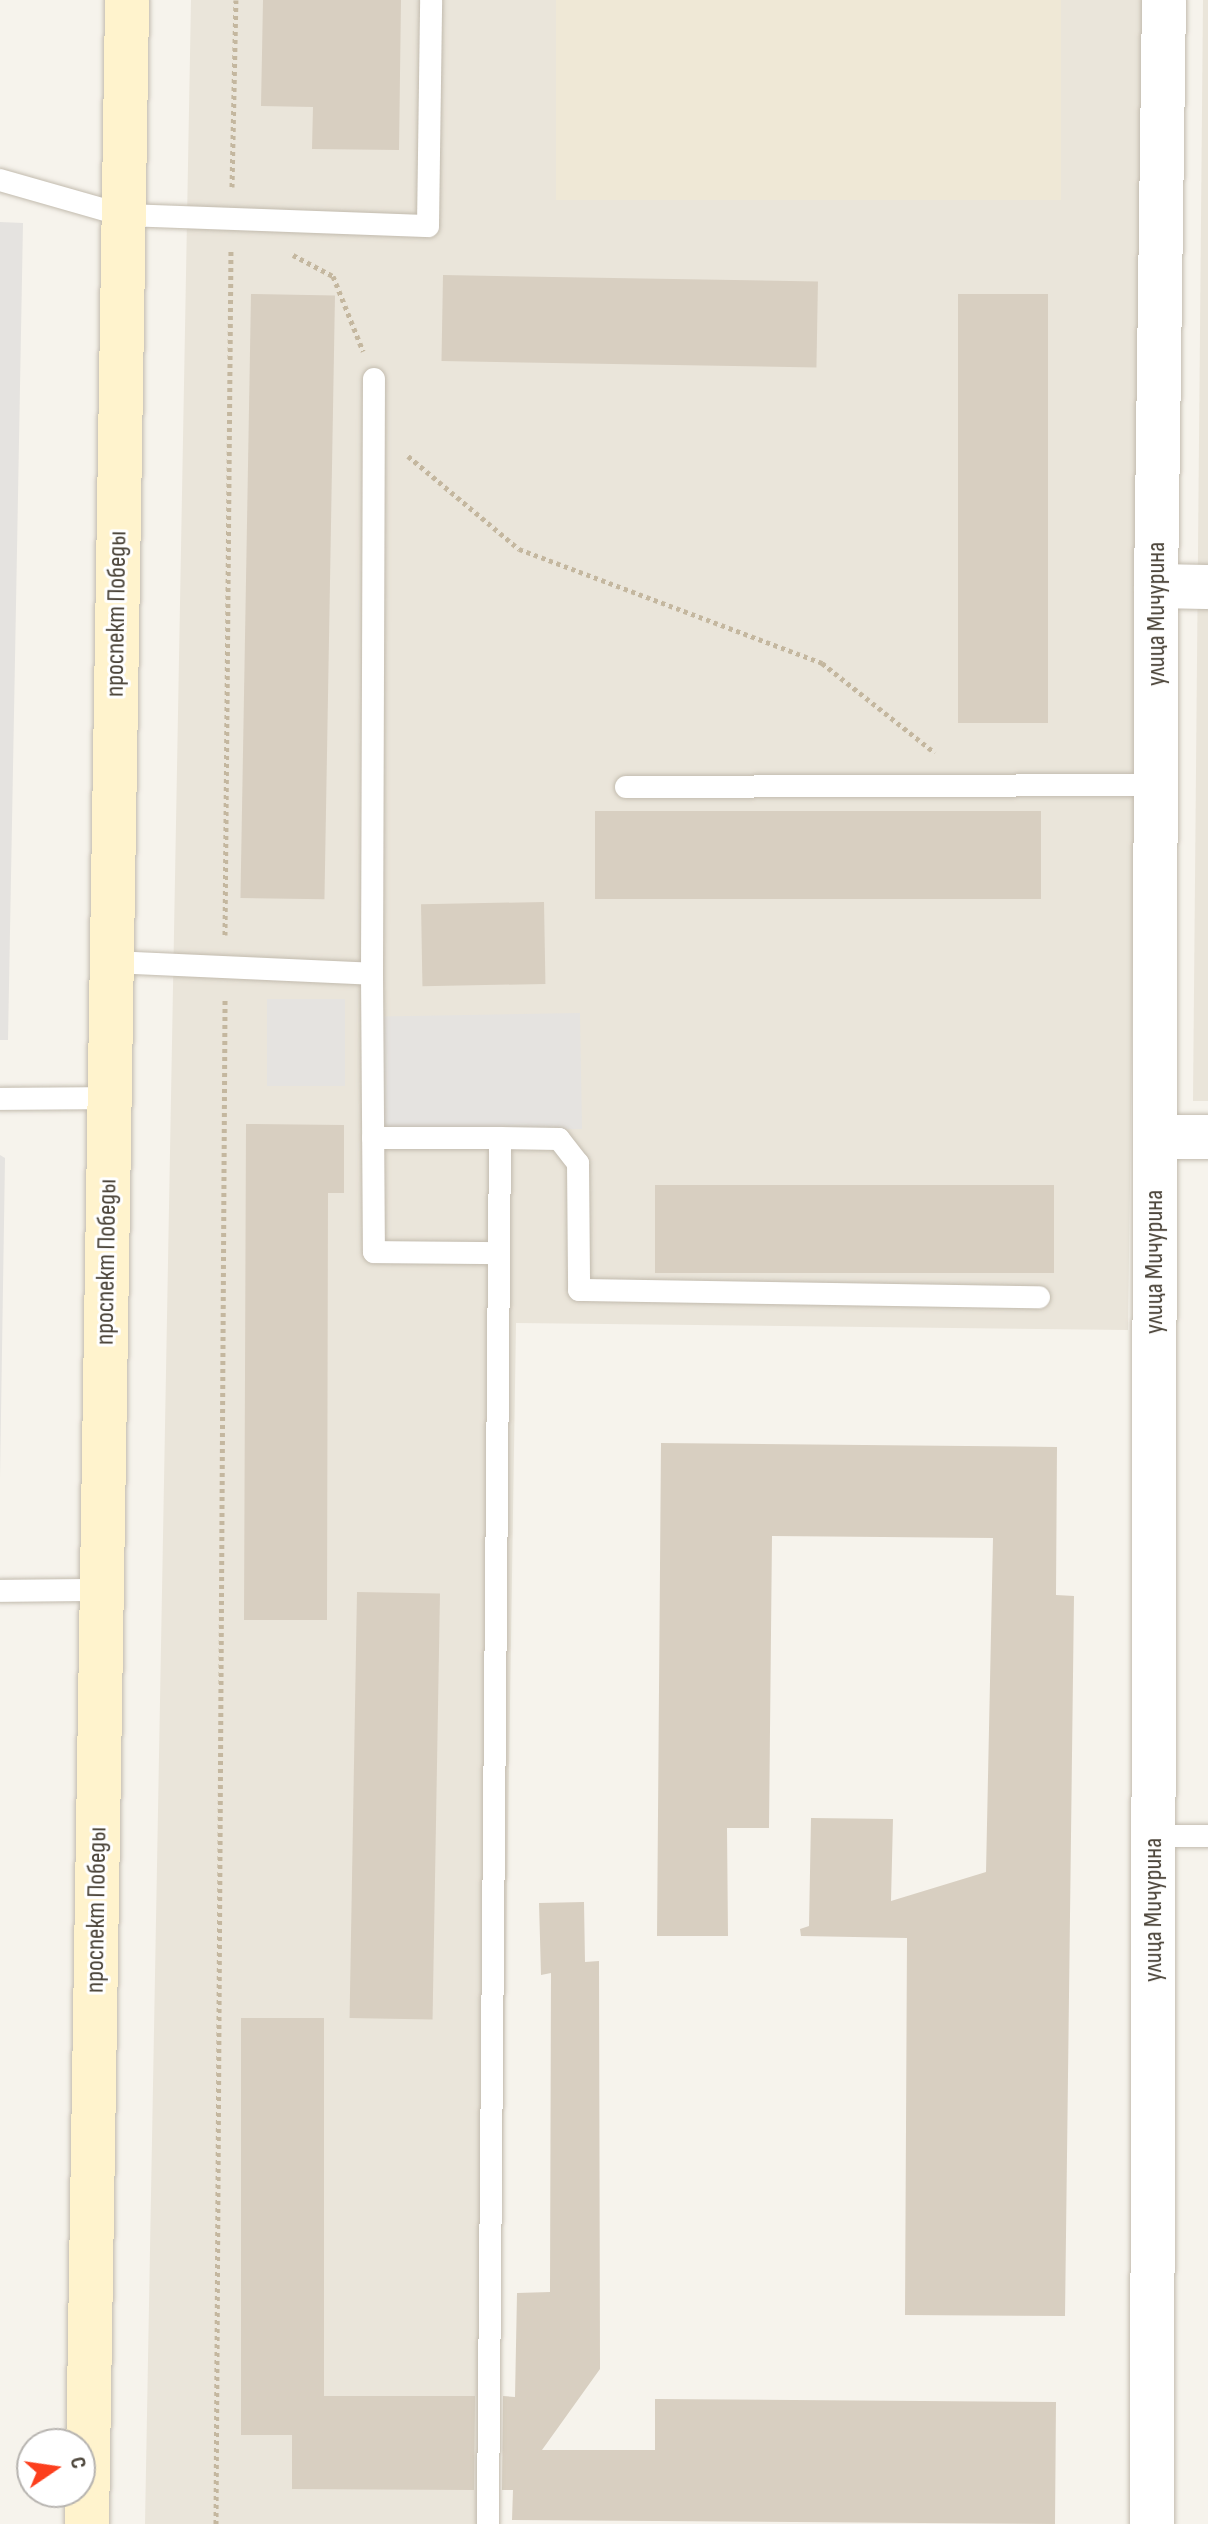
<!DOCTYPE html>
<html>
<head>
<meta charset="utf-8">
<style>
  body { margin:0 }
  #map { position:relative; width:1208px; height:2524px; overflow:hidden; background:#f6f3ec; font-family:"Sofia Sans Condensed",sans-serif }
  div>[style] { position:absolute }
  .residential>* { inset:0; background:#eae5da }
  .education>* { inset:0; background:#efe8d6; transform-origin:0 0 }
  .parking>* { inset:0; background:#e5e3e0; transform-origin:0 0 }
  .building>* { inset:0; background:#d8cfc1; transform-origin:0 0 }
  .path>* { height:5px; margin-top:-2.5px; transform-origin:0; background:repeating-linear-gradient(90deg,#c4b79f 0 4px,transparent 0 8px) }
  .roads { filter:drop-shadow(0 0 2px #c2bbae) drop-shadow(0 0 2px #c2bbae) }
  .service>* { height:22px; margin:-11px; padding:0 11px; transform-origin:11px; border-radius:11px; background:#fff }
  .minor>* { height:44px; margin:-22px; padding:0 22px; transform-origin:22px; border-radius:22px; background:#fff }
  .tertiary>* { height:44px; margin:-22px; padding:0 22px; transform-origin:22px; border-radius:22px; background:#fff }
  .secondary>* { height:44px; margin:-22px; padding:0 22px; transform-origin:22px; border-radius:22px; background:#fff3cd }
  span { translate:-50% -50%; white-space:nowrap; text-align:center; line-height:1.15; -webkit-text-stroke:6px #fff; paint-order:stroke }
  .street-label { font-size:26px; color:#4b4439 }
  .north { position:absolute; left:16px; top:2428px; width:80px; height:80px; box-sizing:border-box; background:#fff; border:2px solid #b7b4b0; border-radius:50%; rotate:77deg; font-size:22px; font-weight:700; line-height:32px; text-align:center; color:#4b4439 }
  .north::after { content:''; display:block; margin:auto; width:28px; height:36px; background:#fc3f1d; clip-path:polygon(50% 0,100% 100%,50% 72%,0 100%) }
</style>
</head>
<body>
<div id="map">
  <div class="residential">
    <div style="clip-path:polygon(191px 0,1146px 0,1128px 1330px,516px 1323px,497px 2524px,145px 2524px)"></div>
    <div style="clip-path:polygon(1203px 0,1208px 0,1208px 1101px,1193px 1101px)"></div>
  </div>
  <div class="education">
    <div style="left:556px;top:0;width:505px;height:200px"></div>
  </div>
  <div class="parking">
    <div style="clip-path:polygon(0 222px,23px 223px,8px 1040px,0 1040px)"></div>
    <div style="left:345px;top:999px;width:87px;height:78px;rotate:90deg"></div>
    <div style="left:580px;top:1013px;width:116px;height:200px;rotate:89deg"></div>
    <div style="clip-path:polygon(0 1155px,5px 1158px,0 1478px)"></div>
  </div>
  <div class="building">
    <div style="clip-path:polygon(263px 0,401px 0,399px 150px,312px 149px,313px 107px,261px 106px)"></div>
    <div style="left:443px;top:275px;width:375px;height:86px;rotate:1deg"></div>
    <div style="left:251px;top:294px;width:84px;height:604px;rotate:1deg"></div>
    <div style="left:958px;top:294px;width:90px;height:429px"></div>
    <div style="left:595px;top:811px;width:446px;height:88px"></div>
    <div style="left:544px;top:902px;width:82px;height:123px;rotate:89deg"></div>
    <div style="clip-path:polygon(246px 1124px,344px 1125px,344px 1193px,328px 1193px,327px 1620px,244px 1620px)"></div>
    <div style="left:655px;top:1185px;width:399px;height:88px"></div>
    <div style="clip-path:polygon(661px 1443px,1057px 1447px,1056px 1595px,1074px 1596px,1065px 2316px,905px 2315px,907px 1938px,801px 1936px,800px 1929px,809px 1926px,811px 1818px,893px 1819px,891px 1901px,986px 1872px,993px 1538px,772px 1536px,769px 1828px,727px 1828px,728px 1936px,657px 1936px)"></div>
    <div style="left:357px;top:1592px;width:83px;height:426px;rotate:1deg"></div>
    <div style="clip-path:polygon(584px 1902px,585px 1962px,599px 1961px,600px 2369px,542px 2450px,655px 2450px,655px 2399px,1056px 2402px,1055px 2524px,512px 2520px,513px 2490px,502px 2490px,503px 2396px,515px 2397px,517px 2293px,550px 2292px,551px 1973px,541px 1975px,539px 1903px)"></div>
    <div style="clip-path:polygon(241px 2018px,324px 2018px,324px 2396px,475px 2396px,474px 2490px,292px 2489px,292px 2435px,241px 2435px)"></div>
  </div>
  <div class="path">
    <div style="left:232px;top:187px;width:187px;rotate:-88.8deg"></div>
    <div style="left:293px;top:255px;width:45px;rotate:27.7deg"></div>
    <div style="left:333px;top:276px;width:81px;rotate:68.2deg"></div>
    <div style="left:408px;top:456px;width:145px;rotate:40deg"></div>
    <div style="left:519px;top:549px;width:324px;rotate:20.6deg"></div>
    <div style="left:822px;top:663px;width:144px;rotate:38.5deg"></div>
    <div style="left:225px;top:935px;width:686px;rotate:-89.5deg"></div>
    <div style="left:216px;top:2524px;width:1527px;rotate:-89.66deg"></div>
  </div>
  <div class="roads">
    <div class="service">
      <div style="left:0;top:180px;width:128px;rotate:15.9deg"></div>
      <div style="left:123px;top:215px;width:305px;rotate:2.1deg"></div>
      <div style="left:428px;top:226px;width:226px;rotate:-89.2deg"></div>
      <div style="left:626px;top:787px;width:530px;rotate:-0.22deg"></div>
      <div style="left:112px;top:962px;width:260px;rotate:2.6deg"></div>
      <div style="left:372px;top:974px;width:278px;rotate:89.6deg"></div>
      <div style="left:374px;top:1252px;width:125px;rotate:0.5deg"></div>
      <div style="left:372px;top:974px;width:595px;rotate:-89.81deg"></div>
      <div style="left:0;top:1099px;width:110px;rotate:-0.5deg"></div>
      <div style="left:373px;top:1138px;width:127px"></div>
      <div style="left:500px;top:1138px;width:1386px;rotate:90.5deg"></div>
      <div style="left:500px;top:1138px;width:59px;rotate:1deg"></div>
      <div style="left:559px;top:1139px;width:31px;rotate:52deg"></div>
      <div style="left:578px;top:1163px;width:127px;rotate:89.5deg"></div>
      <div style="left:579px;top:1290px;width:460px;rotate:0.9deg"></div>
      <div style="left:0;top:1591px;width:102px;rotate:-0.6deg"></div>
      <div style="left:1154px;top:1836px;width:54px"></div>
    </div>
    <div class="minor">
      <div style="left:1156px;top:586px;width:52px;rotate:1.1deg"></div>
      <div style="left:1155px;top:1137px;width:53px"></div>
    </div>
    <div class="tertiary">
      <div style="left:1152px;top:2524px;width:1938px;rotate:-89.88deg"></div>
      <div style="left:1156px;top:586px;width:586px;rotate:-89.22deg"></div>
    </div>
    <div class="secondary">
      <div style="left:87px;top:2524px;width:2524px;rotate:-89.09deg"></div>
    </div>
  </div>
  <div class="street-label">
    <span style="left:117px;top:614px;rotate:-89deg">проспект Победы</span>
    <span style="left:1157px;top:614px;rotate:-90deg">улица Мичурина</span>
    <span style="left:107px;top:1262px;rotate:-89deg">проспект Победы</span>
    <span style="left:1155px;top:1262px;rotate:-90deg">улица Мичурина</span>
    <span style="left:97px;top:1910px;rotate:-89deg">проспект Победы</span>
    <span style="left:1154px;top:1910px;rotate:-90deg">улица Мичурина</span>
  </div>
  <div class="north">С</div>
</div>
</body>
</html>
